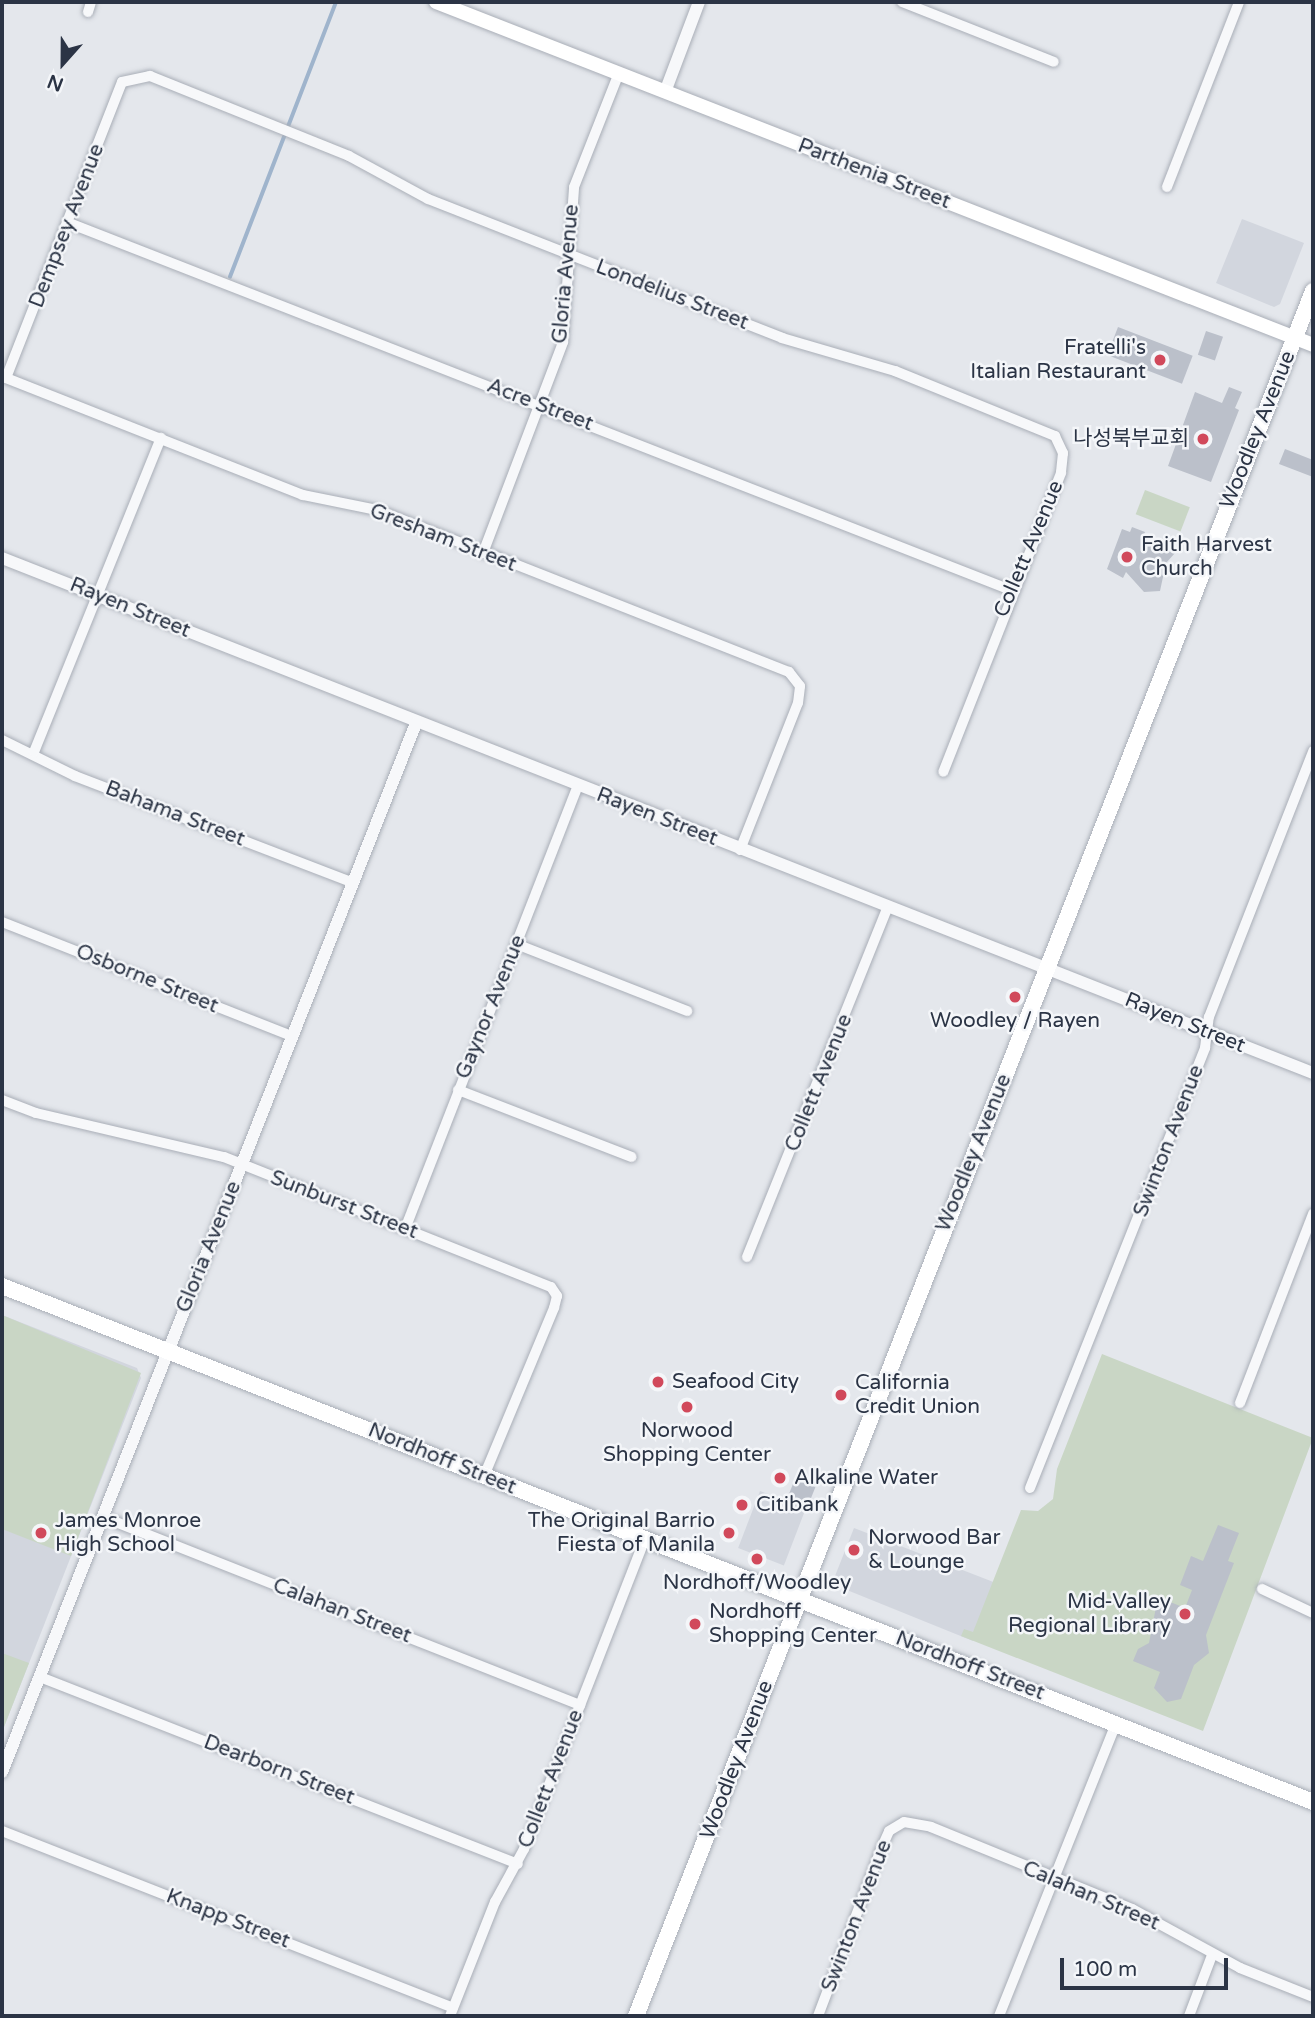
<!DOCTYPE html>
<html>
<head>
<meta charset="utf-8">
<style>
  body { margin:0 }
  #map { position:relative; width:1315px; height:2018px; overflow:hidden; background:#e4e7ec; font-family:"Varela Round","Noto Sans KR",sans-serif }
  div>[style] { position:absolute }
  .built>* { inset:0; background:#d2d6de; transform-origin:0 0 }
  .green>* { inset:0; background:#c9d6c5; transform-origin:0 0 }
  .stream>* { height:3.5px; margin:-1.75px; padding:0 1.75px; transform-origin:1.75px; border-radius:1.75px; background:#9fb4cc }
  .building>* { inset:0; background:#bbc0ca; transform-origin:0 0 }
  .roads { filter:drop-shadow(0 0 2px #a9aeb7) drop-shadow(0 0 2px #a9aeb7) }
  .minor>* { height:10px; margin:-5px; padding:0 5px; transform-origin:5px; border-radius:5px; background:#f7f8fa }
  .tertiary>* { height:12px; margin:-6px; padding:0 6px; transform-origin:6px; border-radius:6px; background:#f7f8fa }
  .secondary>* { height:14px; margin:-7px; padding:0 7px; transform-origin:7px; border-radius:7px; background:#fff }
  .primary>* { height:16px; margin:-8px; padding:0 8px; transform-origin:8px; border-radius:8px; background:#fff }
  .dots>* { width:19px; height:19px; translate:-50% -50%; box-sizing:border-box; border:4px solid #f4f6f9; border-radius:50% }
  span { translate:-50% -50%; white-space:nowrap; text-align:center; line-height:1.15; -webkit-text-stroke:5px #f4f6f9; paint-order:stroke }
  .street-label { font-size:21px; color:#2b3445 }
  .poi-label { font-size:21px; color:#2b3445 }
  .right { translate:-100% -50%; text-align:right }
  .left { translate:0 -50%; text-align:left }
  .frame { position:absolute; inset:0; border:4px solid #2b3445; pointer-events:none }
  .north { position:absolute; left:28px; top:28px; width:70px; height:70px; -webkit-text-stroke:5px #f4f6f9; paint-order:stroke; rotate:201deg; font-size:19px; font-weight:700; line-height:28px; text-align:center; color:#2b3445 }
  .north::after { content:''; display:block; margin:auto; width:24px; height:32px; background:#2b3445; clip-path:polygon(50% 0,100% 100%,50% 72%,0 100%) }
  .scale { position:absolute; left:1060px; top:1958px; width:168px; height:32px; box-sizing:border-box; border:4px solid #2b3445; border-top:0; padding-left:9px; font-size:21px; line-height:24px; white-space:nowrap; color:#2b3445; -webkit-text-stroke:5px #f4f6f9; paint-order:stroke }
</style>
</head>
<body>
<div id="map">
  <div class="built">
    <div style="clip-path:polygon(1242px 219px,1304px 243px,1280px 304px,1274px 307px,1216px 283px)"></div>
    <div style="clip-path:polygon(2px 1315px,137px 1368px,141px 1378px,2px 1732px)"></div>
    <div style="left:760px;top:1491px;width:49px;height:61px;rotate:21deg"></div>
    <div style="clip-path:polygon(854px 1528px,996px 1583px,973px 1641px,837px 1586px,835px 1576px)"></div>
  </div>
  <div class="green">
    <div style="left:1145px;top:490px;width:48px;height:26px;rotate:21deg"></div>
    <div style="clip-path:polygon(2px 1315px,141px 1373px,71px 1556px,2px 1529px)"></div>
    <div style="clip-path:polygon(1102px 1354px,1313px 1438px,1203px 1731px,961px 1636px,964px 1629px,973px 1632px,1021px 1510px,1038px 1511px,1053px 1499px,1057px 1469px)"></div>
    <div style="clip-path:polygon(2px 1653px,29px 1663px,2px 1732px)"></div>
  </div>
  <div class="stream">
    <div style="left:230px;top:277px;width:295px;rotate:-68.9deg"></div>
  </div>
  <div class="building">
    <div style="left:1118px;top:327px;width:80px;height:30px;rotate:21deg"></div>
    <div style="left:1206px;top:331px;width:18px;height:25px;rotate:19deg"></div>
    <div style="clip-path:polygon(1229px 387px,1242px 392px,1235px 408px,1239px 410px,1211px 482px,1168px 466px,1195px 392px,1222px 403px)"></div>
    <div style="clip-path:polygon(1285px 449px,1313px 460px,1313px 477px,1279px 464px)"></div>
    <div style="clip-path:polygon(1132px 527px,1145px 532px,1141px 542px,1163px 543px,1175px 553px,1166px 563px,1160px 591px,1144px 592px,1126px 572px,1123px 578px,1107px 569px,1122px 529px,1130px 532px)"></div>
    <div style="left:795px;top:1479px;width:22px;height:23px;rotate:22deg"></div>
    <div style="clip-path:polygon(1218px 1525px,1239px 1533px,1228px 1561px,1234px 1563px,1206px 1635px,1209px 1653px,1194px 1665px,1181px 1699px,1167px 1702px,1154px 1688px,1160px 1672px,1133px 1661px,1138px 1649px,1149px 1643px,1158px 1597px,1185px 1608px,1192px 1590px,1180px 1585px,1191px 1556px,1203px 1561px)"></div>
  </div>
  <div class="roads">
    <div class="minor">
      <div style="left:902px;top:2px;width:163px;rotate:21.5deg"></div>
      <div style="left:88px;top:12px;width:10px;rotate:-73deg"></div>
      <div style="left:1167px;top:187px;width:199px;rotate:-68.7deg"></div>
      <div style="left:69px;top:223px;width:1011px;rotate:21.29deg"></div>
      <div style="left:483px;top:553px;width:226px;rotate:-69.2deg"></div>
      <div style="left:563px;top:342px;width:155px;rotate:-85.9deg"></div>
      <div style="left:574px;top:187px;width:123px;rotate:-68.5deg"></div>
      <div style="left:2px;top:740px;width:81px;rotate:26.3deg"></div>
      <div style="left:75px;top:776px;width:296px;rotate:21deg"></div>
      <div style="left:34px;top:752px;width:339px;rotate:-68deg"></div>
      <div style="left:740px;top:850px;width:158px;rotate:-68.5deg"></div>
      <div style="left:798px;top:703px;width:17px;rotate:-83deg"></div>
      <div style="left:800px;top:686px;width:18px;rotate:-128deg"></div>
      <div style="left:789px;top:672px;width:443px;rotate:-158.5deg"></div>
      <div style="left:377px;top:510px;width:76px;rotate:-168.5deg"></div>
      <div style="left:303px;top:495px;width:319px;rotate:-158.5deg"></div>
      <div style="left:6px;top:378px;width:318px;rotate:-68.6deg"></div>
      <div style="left:122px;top:82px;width:29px;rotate:-12deg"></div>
      <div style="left:150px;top:76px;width:214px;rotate:21.9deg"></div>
      <div style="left:349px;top:156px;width:90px;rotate:28.6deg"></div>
      <div style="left:428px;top:199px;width:380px;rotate:21.4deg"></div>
      <div style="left:782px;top:338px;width:118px;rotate:16.3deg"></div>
      <div style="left:895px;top:371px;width:173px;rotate:22.1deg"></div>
      <div style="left:1055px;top:436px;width:19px;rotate:65deg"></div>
      <div style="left:1063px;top:453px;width:20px;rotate:96deg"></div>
      <div style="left:1061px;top:473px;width:321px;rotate:111.5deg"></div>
      <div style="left:2px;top:922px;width:312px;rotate:21.5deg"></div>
      <div style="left:516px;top:944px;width:184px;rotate:21.4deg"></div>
      <div style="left:458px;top:1090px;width:186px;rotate:21.1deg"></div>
      <div style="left:2px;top:1100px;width:36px;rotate:21deg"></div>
      <div style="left:36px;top:1113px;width:193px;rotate:13.2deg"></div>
      <div style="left:224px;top:1157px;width:352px;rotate:21.7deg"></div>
      <div style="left:551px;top:1287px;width:11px;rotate:56deg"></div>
      <div style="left:557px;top:1296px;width:12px;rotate:104deg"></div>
      <div style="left:554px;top:1308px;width:182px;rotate:112.6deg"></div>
      <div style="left:405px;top:1229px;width:476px;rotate:-68.7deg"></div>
      <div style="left:747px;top:1257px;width:377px;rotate:-68.1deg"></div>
      <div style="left:1240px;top:1403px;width:203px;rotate:-68.9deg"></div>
      <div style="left:1030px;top:1488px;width:474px;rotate:-68.3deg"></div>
      <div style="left:1205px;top:1048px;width:31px;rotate:-83deg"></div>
      <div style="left:1209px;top:1017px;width:286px;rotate:-68.6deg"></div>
      <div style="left:103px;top:1517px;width:513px;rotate:21.51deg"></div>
      <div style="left:1262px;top:1589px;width:56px;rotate:25.2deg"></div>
      <div style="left:40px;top:1677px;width:513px;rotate:21.37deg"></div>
      <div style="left:2px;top:1831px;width:484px;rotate:21.4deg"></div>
      <div style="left:450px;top:2016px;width:123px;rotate:-68.5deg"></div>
      <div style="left:495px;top:1902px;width:60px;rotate:-61.3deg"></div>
      <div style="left:524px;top:1849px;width:333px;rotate:-68.7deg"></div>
      <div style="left:818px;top:2016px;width:181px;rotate:-69.3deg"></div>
      <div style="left:882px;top:1847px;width:17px;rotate:-66deg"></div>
      <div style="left:889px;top:1831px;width:17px;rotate:-31deg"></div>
      <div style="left:904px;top:1822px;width:27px;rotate:10deg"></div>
      <div style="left:931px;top:1827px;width:217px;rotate:22.2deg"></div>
      <div style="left:1132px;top:1909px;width:123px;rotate:28.6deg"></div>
      <div style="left:1240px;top:1968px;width:79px;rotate:21.7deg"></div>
      <div style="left:999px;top:2016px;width:315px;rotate:-68.2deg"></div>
      <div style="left:1189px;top:2016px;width:65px;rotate:-69.3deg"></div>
    </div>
    <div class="tertiary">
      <div style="left:665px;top:92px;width:96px;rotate:-69.3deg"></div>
      <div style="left:2px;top:558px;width:1409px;rotate:21.45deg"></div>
      <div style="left:2px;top:1772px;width:1128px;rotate:-68.46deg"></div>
    </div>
    <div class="secondary">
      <div style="left:436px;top:2px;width:942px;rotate:21.36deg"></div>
    </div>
    <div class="primary">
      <div style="left:2px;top:1286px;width:1409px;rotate:21.48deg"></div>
      <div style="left:636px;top:2016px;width:1853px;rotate:-68.57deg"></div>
    </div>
  </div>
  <div class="dots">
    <div style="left:1160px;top:360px;background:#d1495b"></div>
    <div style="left:1203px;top:439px;background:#d1495b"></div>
    <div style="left:1127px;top:557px;background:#d1495b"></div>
    <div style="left:1015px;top:997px;background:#d1495b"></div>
    <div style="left:658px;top:1382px;background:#d1495b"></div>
    <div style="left:841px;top:1395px;background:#d1495b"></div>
    <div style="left:687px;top:1407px;background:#d1495b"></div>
    <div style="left:780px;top:1478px;background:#d1495b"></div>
    <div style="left:742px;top:1505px;background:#d1495b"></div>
    <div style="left:41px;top:1533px;background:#d1495b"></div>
    <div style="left:729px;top:1533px;background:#d1495b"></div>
    <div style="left:854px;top:1550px;background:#d1495b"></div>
    <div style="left:757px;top:1559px;background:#d1495b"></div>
    <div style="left:1185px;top:1614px;background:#d1495b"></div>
    <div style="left:695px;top:1624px;background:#d1495b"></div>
  </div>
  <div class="street-label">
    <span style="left:874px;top:174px;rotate:21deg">Parthenia Street</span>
    <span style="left:67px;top:226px;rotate:-69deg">Dempsey Avenue</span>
    <span style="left:566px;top:274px;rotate:-85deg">Gloria Avenue</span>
    <span style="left:672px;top:295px;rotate:21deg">Londelius Street</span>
    <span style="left:540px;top:405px;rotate:21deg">Acre Street</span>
    <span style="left:1258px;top:430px;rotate:-68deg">Woodley Avenue</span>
    <span style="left:443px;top:538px;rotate:21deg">Gresham Street</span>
    <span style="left:1029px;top:549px;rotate:-67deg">Collett Avenue</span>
    <span style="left:130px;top:608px;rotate:22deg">Rayen Street</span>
    <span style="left:175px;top:814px;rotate:21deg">Bahama Street</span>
    <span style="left:657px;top:817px;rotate:21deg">Rayen Street</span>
    <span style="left:147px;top:979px;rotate:22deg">Osborne Street</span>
    <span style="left:491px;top:1007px;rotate:-68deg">Gaynor Avenue</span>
    <span style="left:1185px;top:1023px;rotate:22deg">Rayen Street</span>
    <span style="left:819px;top:1083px;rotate:-68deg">Collett Avenue</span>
    <span style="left:1169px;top:1141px;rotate:-69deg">Swinton Avenue</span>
    <span style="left:974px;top:1153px;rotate:-68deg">Woodley Avenue</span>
    <span style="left:344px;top:1205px;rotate:21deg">Sunburst Street</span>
    <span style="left:209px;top:1247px;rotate:-68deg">Gloria Avenue</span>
    <span style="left:442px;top:1459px;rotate:22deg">Nordhoff Street</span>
    <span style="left:342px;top:1611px;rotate:21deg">Calahan Street</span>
    <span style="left:970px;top:1666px;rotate:21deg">Nordhoff Street</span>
    <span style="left:737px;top:1760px;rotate:-69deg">Woodley Avenue</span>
    <span style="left:279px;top:1770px;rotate:21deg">Dearborn Street</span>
    <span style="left:551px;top:1779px;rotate:-69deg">Collett Avenue</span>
    <span style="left:1091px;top:1896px;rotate:23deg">Calahan Street</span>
    <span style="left:857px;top:1916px;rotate:-69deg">Swinton Avenue</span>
    <span style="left:228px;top:1919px;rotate:21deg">Knapp Street</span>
  </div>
  <div class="poi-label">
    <span class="right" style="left:1146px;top:360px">Fratelli's<br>Italian Restaurant</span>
    <span class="right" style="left:1189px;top:439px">나성북부교회</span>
    <span class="left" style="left:1141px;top:557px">Faith Harvest<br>Church</span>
    <span style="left:1015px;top:1021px">Woodley / Rayen</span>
    <span class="left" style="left:672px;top:1382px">Seafood City</span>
    <span class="left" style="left:855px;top:1395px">California<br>Credit Union</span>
    <span style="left:687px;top:1443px">Norwood<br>Shopping Center</span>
    <span class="left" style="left:794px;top:1478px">Alkaline Water</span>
    <span class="left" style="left:756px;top:1505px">Citibank</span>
    <span class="left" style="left:55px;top:1533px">James Monroe<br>High School</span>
    <span class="right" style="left:715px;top:1533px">The Original Barrio<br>Fiesta of Manila</span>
    <span class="left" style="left:868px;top:1550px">Norwood Bar<br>&amp; Lounge</span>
    <span style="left:757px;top:1583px">Nordhoff/Woodley</span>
    <span class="right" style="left:1171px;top:1614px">Mid-Valley<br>Regional Library</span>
    <span class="left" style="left:709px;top:1624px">Nordhoff<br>Shopping Center</span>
  </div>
  <div class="frame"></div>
  <div class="north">N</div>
  <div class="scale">100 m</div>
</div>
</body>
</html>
